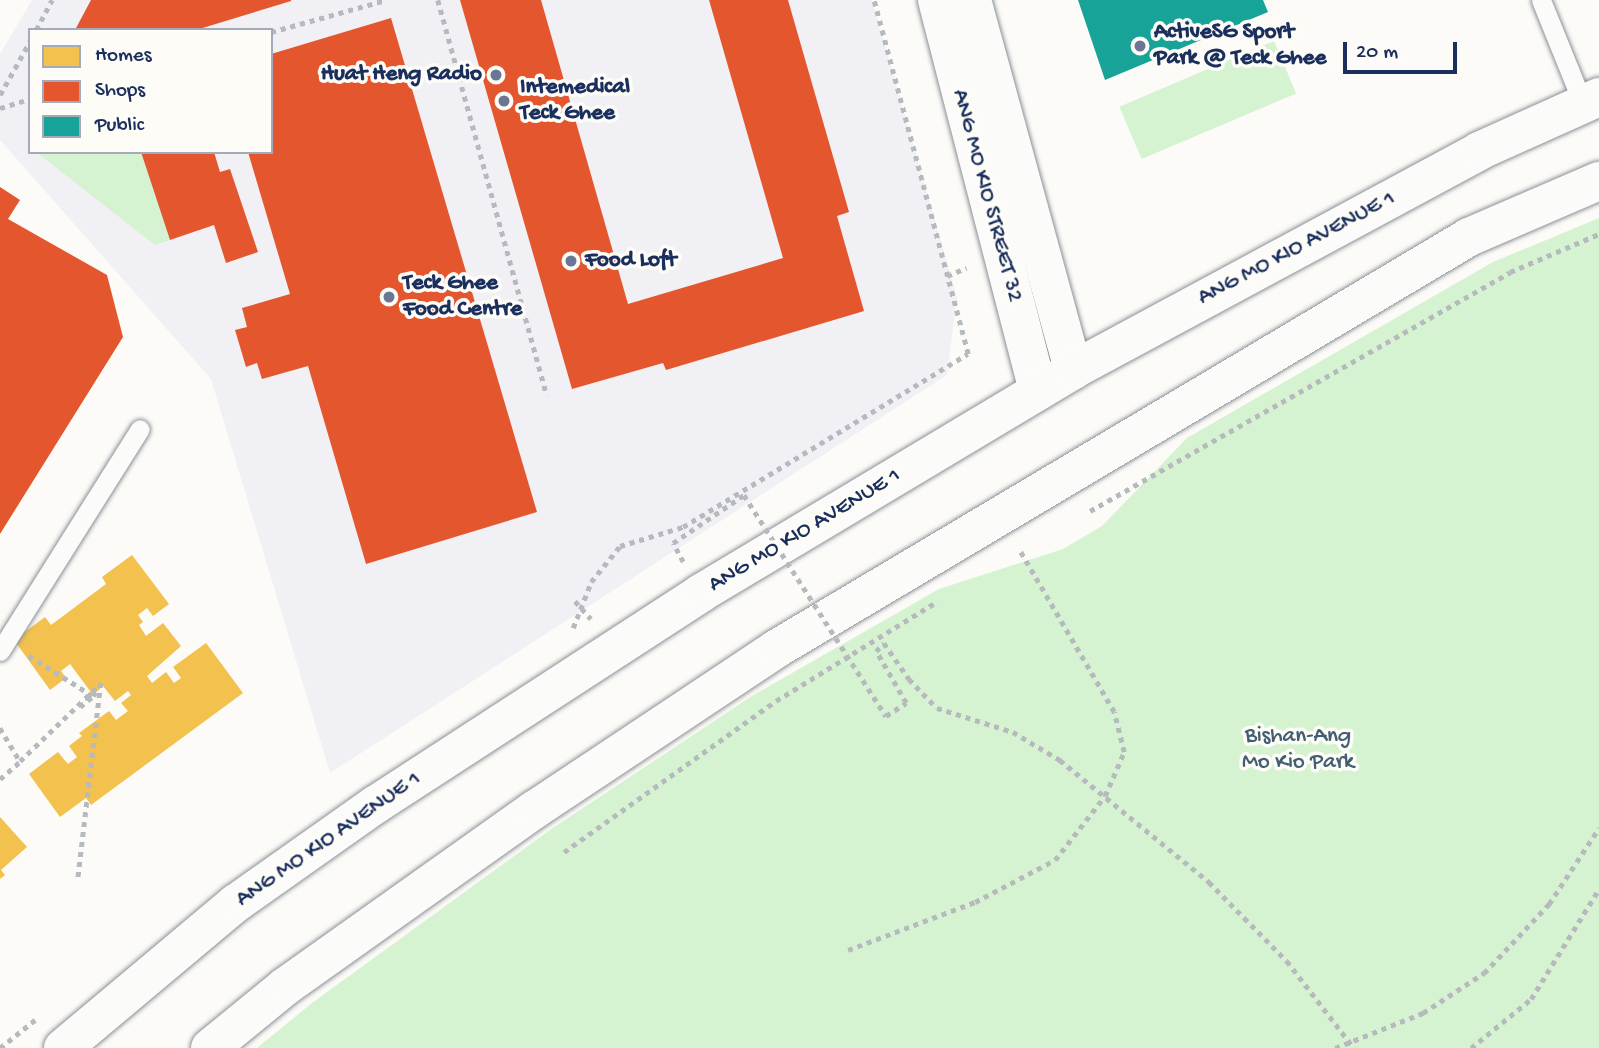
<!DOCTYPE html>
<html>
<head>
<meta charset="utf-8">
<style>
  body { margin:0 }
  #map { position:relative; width:1599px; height:1048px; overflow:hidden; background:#fcfbf8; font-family:"Gochi Hand",sans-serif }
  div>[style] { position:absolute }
  .built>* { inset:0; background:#f1f0f5 }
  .green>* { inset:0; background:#d5f3d0; transform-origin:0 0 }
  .homes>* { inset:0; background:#f2c14e }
  .shops>* { inset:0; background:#e4572e }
  .public>* { inset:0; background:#17a398 }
  .path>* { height:4.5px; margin-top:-2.25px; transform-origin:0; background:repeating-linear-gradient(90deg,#b6b9bd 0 5px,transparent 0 10px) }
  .roads { filter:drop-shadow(0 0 2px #8c9097) drop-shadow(0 0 2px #8c9097) }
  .lane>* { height:19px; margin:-9.5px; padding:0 9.5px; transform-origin:9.5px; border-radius:9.5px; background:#fbfbf9 }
  .street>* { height:38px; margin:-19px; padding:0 19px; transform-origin:19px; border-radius:19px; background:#fbfbf9 }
  .primary>* { height:38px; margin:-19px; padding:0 19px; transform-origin:19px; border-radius:19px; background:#fbfbf9 }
  .path-bridge>* { height:4.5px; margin-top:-2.25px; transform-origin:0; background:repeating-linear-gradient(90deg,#b6b9bd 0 5px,transparent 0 10px) }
  .dots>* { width:19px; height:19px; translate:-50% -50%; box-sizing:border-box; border:4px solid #fdfcf7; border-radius:50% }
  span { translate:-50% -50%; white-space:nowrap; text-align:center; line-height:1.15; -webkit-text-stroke:7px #fdfcf7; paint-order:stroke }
  .poi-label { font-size:23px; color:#1b2f5e; font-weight:700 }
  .left { translate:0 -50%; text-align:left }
  .right { translate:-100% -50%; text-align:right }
  .street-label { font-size:23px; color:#1b2f5e }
  .park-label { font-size:23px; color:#425e72 }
  .legend { position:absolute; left:28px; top:28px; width:245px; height:126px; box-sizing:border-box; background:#fdfcf7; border:2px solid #a3aaba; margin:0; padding:9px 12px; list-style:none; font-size:21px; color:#1b2f5e }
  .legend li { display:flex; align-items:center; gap:14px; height:35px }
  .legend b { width:35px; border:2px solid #a3aaba }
  .scale { position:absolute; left:1343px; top:42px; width:114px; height:32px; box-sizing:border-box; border:4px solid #1b2f5e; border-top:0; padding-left:9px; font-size:21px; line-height:24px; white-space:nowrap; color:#1b2f5e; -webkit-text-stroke:5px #fdfcf7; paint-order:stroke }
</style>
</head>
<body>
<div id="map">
  <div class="built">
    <div style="clip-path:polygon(evenodd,32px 0,872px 0,957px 297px,947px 375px,330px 773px,211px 379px,0 140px,0 54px,32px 0,30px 30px,271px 30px,271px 152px,30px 152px,30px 30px)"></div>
  </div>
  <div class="green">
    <div style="left:1274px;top:41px;width:57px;height:168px;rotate:67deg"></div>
    <div style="clip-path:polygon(36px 152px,141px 152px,170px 240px,155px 245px)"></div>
    <div style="clip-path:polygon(1599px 218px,1599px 1048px,257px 1048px,312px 1003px,550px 830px,752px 696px,939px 589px,1063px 549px,1102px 526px,1187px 438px,1493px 262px)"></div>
  </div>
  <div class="homes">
    <div style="clip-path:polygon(132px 555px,169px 604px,153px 616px,147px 608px,138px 615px,143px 622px,139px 625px,146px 636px,163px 623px,181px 646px,147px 676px,152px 683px,166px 672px,174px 683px,181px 678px,173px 667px,206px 643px,243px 693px,91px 805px,86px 798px,60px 817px,29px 774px,58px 752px,68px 764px,77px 757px,69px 746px,82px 736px,79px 733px,109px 711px,116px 720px,128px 711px,121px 703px,131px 695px,128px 691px,115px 701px,103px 686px,93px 695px,70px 664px,61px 671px,66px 678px,50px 690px,14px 640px,45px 617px,51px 625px,106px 584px,102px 577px)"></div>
    <div style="clip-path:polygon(0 817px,27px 847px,1px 870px,5px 875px,0 879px)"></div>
  </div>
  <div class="shops">
    <div style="clip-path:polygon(91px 0,291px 0,291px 1px,196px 30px,75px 30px)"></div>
    <div style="clip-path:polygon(460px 0,541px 0,628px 304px,783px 258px,709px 0,788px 0,849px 212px,837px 216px,864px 311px,666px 370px,663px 363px,572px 389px)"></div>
    <div style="clip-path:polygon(391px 18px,537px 512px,366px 564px,308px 366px,262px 379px,257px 363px,246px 367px,235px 330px,247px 327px,242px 308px,290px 294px,248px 152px,271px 152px,271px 54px)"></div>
    <div style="clip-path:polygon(141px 152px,214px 152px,220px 172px,230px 169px,258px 252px,226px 263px,214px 225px,170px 240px)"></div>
    <div style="clip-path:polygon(0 187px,20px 200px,8px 219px,107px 275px,123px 337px,0 534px)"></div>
  </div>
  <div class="public">
    <div style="clip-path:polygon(1078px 0,1263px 0,1268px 12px,1105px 80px)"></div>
  </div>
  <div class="path">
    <div style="left:438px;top:0;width:410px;rotate:74.6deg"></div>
    <div style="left:36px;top:30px;width:34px;rotate:-62deg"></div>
    <div style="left:271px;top:32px;width:119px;rotate:-15.5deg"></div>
    <div style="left:0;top:95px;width:62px;rotate:-60.9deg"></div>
    <div style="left:0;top:108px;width:31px;rotate:-17deg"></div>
    <div style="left:947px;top:276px;width:21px;rotate:-23deg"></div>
    <div style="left:1090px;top:511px;width:483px;rotate:-29.6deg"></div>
    <div style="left:1510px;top:272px;width:97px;rotate:-23.1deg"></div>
    <div style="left:683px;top:562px;width:21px;rotate:-118deg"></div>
    <div style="left:673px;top:543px;width:86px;rotate:-34.1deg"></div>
    <div style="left:575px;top:601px;width:24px;rotate:48deg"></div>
    <div style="left:573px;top:628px;width:49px;rotate:-68.6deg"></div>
    <div style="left:591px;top:582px;width:46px;rotate:-51.1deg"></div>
    <div style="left:620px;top:546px;width:66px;rotate:-16.8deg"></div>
    <div style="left:683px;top:527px;width:333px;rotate:-31.3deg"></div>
    <div style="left:968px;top:354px;width:366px;rotate:-104.9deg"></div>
    <div style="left:29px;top:656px;width:75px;rotate:32deg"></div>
    <div style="left:93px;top:696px;width:7px;rotate:-56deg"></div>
    <div style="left:80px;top:707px;width:17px;rotate:-40deg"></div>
    <div style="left:886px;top:716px;width:24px;rotate:-33deg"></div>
    <div style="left:906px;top:703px;width:60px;rotate:-120deg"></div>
    <div style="left:876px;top:651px;width:11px;rotate:-45deg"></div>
    <div style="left:884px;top:643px;width:44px;rotate:55.2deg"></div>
    <div style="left:909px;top:679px;width:40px;rotate:46deg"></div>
    <div style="left:937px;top:708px;width:80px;rotate:17.5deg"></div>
    <div style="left:1013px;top:732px;width:55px;rotate:30.8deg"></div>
    <div style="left:1060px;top:760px;width:193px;rotate:39.3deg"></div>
    <div style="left:1209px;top:882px;width:111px;rotate:45.4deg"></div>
    <div style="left:1287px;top:961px;width:110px;rotate:52.4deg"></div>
    <div style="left:0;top:728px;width:39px;rotate:59deg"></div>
    <div style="left:20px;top:761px;width:112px;rotate:-43.9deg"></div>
    <div style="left:101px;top:683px;width:198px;rotate:96.7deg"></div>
    <div style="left:0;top:779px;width:29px;rotate:-41deg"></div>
    <div style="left:564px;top:852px;width:260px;rotate:-35.5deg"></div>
    <div style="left:776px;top:701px;width:190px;rotate:-31.7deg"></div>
    <div style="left:848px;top:950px;width:136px;rotate:-20.7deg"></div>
    <div style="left:975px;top:902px;width:90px;rotate:-27.7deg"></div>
    <div style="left:1055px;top:860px;width:81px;rotate:-52deg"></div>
    <div style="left:1105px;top:796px;width:48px;rotate:-66.6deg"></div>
    <div style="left:1124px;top:752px;width:41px;rotate:-104deg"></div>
    <div style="left:1114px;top:712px;width:186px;rotate:-120.3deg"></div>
    <div style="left:0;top:1048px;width:45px;rotate:-38.7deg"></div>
    <div style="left:1335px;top:1048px;width:95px;rotate:-21.7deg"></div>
    <div style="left:1423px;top:1013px;width:73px;rotate:-33.3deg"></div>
    <div style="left:1484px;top:973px;width:95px;rotate:-46.7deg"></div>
    <div style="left:1549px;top:904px;width:91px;rotate:-56.7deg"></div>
    <div style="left:1471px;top:1048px;width:77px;rotate:-39.2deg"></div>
    <div style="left:1531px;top:999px;width:129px;rotate:-58.3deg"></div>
  </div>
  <div class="roads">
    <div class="lane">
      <div style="left:1541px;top:0;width:112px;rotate:68deg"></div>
      <div style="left:0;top:651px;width:262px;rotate:-57.8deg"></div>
    </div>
    <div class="street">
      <div style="left:937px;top:0;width:404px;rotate:75.5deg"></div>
      <div style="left:972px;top:0;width:384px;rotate:74.7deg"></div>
    </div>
    <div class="primary">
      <div style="left:63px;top:1048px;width:226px;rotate:-40deg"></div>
      <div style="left:236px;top:903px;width:170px;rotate:-35.2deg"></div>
      <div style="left:375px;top:805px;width:389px;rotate:-33deg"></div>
      <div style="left:701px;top:593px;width:434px;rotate:-30.9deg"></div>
      <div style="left:1073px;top:370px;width:461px;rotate:-28.3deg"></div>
      <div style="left:1479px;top:151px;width:132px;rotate:-24.2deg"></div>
      <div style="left:210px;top:1048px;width:98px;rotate:-39.2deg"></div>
      <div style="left:286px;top:986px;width:304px;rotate:-35.4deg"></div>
      <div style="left:534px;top:810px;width:291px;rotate:-33.6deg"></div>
      <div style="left:776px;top:649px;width:806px;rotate:-30.73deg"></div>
      <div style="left:1469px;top:237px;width:142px;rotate:-23.3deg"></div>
    </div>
  </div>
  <div class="path-bridge">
    <div style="left:744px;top:495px;width:263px;rotate:57.3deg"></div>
  </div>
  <div class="dots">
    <div style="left:1140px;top:46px;background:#6a7694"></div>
    <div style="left:496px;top:75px;background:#6a7694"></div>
    <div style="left:504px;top:101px;background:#6a7694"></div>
    <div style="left:571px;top:261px;background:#6a7694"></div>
    <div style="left:389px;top:297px;background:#6a7694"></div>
  </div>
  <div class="poi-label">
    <span class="left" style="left:1154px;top:46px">ActiveSG Sport<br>Park @ Teck Ghee</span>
    <span class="right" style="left:482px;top:75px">Huat Heng Radio</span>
    <span class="left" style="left:520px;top:101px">Intemedical<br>Teck Ghee</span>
    <span class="left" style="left:585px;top:261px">Food Loft</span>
    <span class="left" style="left:403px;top:297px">Teck Ghee<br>Food Centre</span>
  </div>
  <div class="street-label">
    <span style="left:986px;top:196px;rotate:75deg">ANG MO KIO STREET 32</span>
    <span style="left:1297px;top:249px;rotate:-28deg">ANG MO KIO AVENUE 1</span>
    <span style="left:805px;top:531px;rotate:-31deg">ANG MO KIO AVENUE 1</span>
    <span style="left:329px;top:840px;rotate:-35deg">ANG MO KIO AVENUE 1</span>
  </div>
  <div class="park-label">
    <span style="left:1298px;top:750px">Bishan-Ang<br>Mo Kio Park</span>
  </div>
  <ul class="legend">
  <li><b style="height:19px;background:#f2c14e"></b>Homes</li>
  <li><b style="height:19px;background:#e4572e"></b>Shops</li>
  <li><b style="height:19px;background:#17a398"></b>Public</li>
  </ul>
  <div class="scale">20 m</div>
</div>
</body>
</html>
